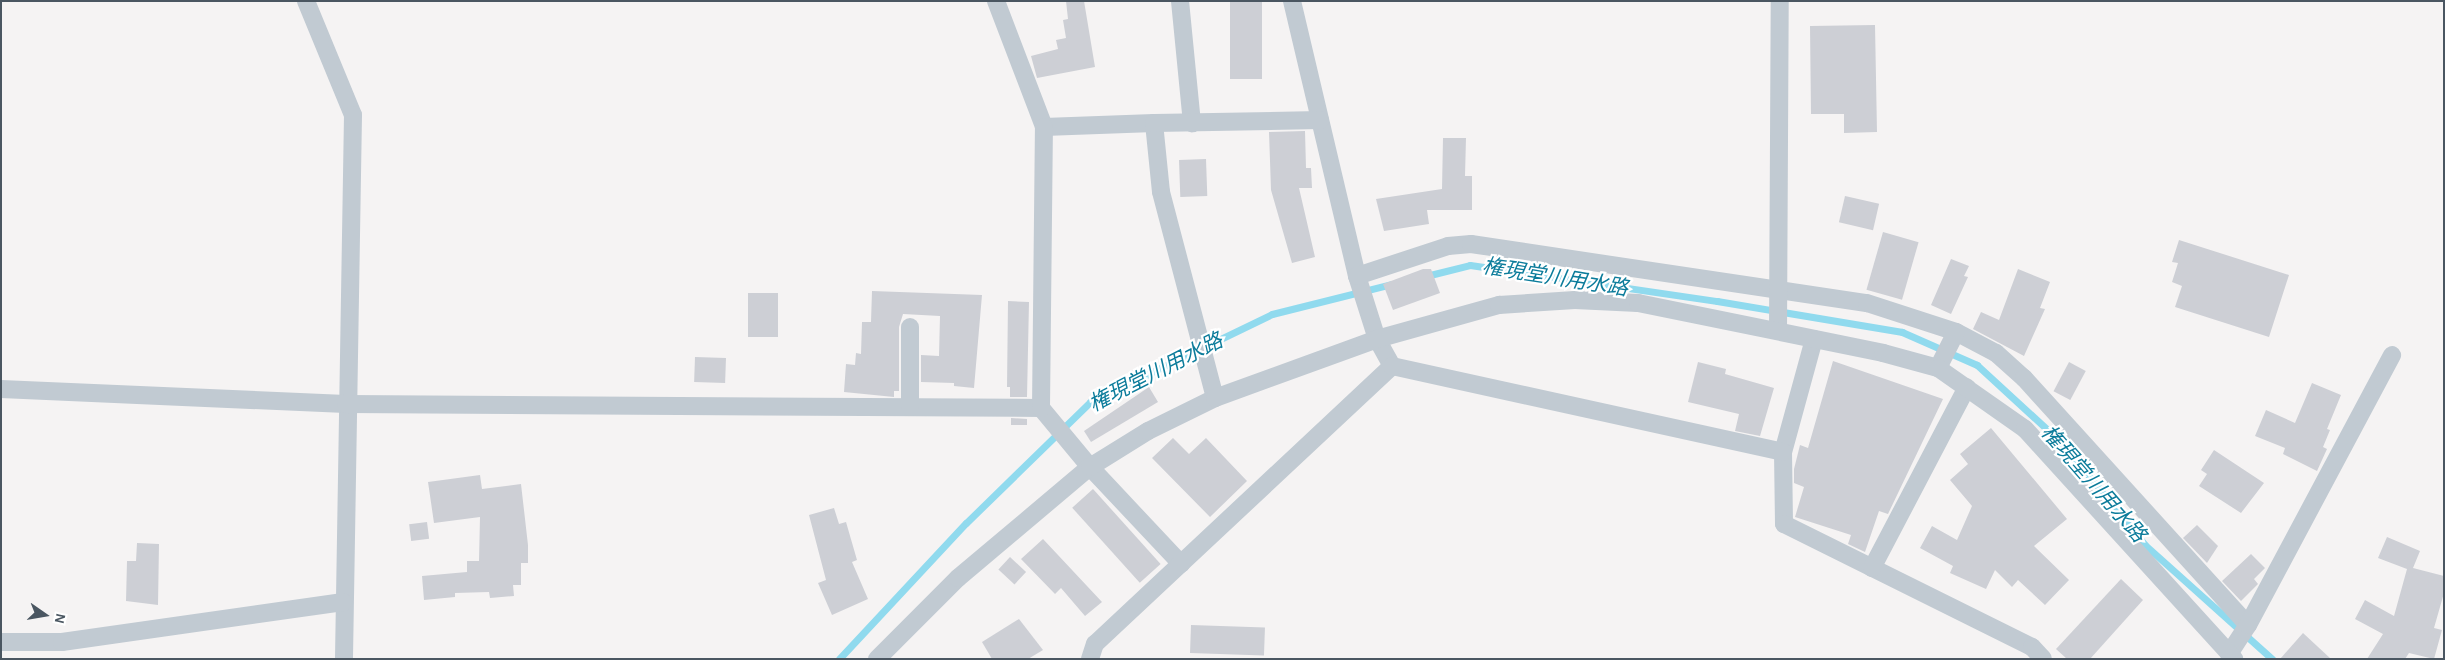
<!DOCTYPE html>
<html>
<head>
<meta charset="utf-8">
<style>
  body { margin:0 }
  #map { position:relative; width:2445px; height:660px; overflow:hidden; background:#f5f3f3; font-family:"Alegreya Sans","Noto Sans JP",sans-serif }
  div>[style] { position:absolute }
  .stream>* { height:7px; margin:-3.5px; padding:0 3.5px; transform-origin:3.5px; border-radius:3.5px; background:#90daee }
  .building>* { inset:0; background:#cdcfd5; transform-origin:0 0 }
  .street>* { height:18px; margin:-9px; padding:0 9px; transform-origin:9px; border-radius:9px; background:#c1cad2 }
  span { translate:-50% -50%; white-space:nowrap; text-align:center; line-height:1.15; -webkit-text-stroke:4.5px #fff; paint-order:stroke }
  .water-label { font-size:21px; color:#0c7c9b; font-style:italic }
  .frame { position:absolute; inset:0; border:2px solid #4a5661; pointer-events:none }
  .north { position:absolute; left:20px; top:590px; width:50px; height:50px; -webkit-text-stroke:4px #fff; paint-order:stroke; rotate:103deg; font-size:14px; font-weight:700; line-height:20px; text-align:center; color:#4a5661 }
  .north::after { content:''; display:block; margin:auto; width:18px; height:22px; background:#4a5661; clip-path:polygon(50% 0,100% 100%,50% 72%,0 100%) }
</style>
</head>
<body>
<div id="map">
  <div class="stream">
    <div style="left:1426px;top:276px;width:45px;rotate:-14deg"></div>
    <div style="left:1470px;top:265px;width:250px;rotate:8.3deg"></div>
    <div style="left:1717px;top:301px;width:188px;rotate:9.5deg"></div>
    <div style="left:1902px;top:332px;width:82px;rotate:23.7deg"></div>
    <div style="left:1977px;top:365px;width:118px;rotate:42.6deg"></div>
    <div style="left:2064px;top:445px;width:129px;rotate:51deg"></div>
    <div style="left:2145px;top:545px;width:171px;rotate:41.9deg"></div>
    <div style="left:839px;top:659px;width:186px;rotate:-47deg"></div>
    <div style="left:966px;top:523px;width:173px;rotate:-44.3deg"></div>
    <div style="left:1090px;top:402px;width:202px;rotate:-25.8deg"></div>
    <div style="left:1272px;top:314px;width:123px;rotate:-14.1deg"></div>
  </div>
  <div class="building">
    <div style="clip-path:polygon(1066px 1px,1084px 1px,1095px 67px,1037px 78px,1031px 56px,1058px 49px,1056px 40px,1066px 38px,1063px 20px,1068px 19px)"></div>
    <div style="left:1230px;top:1px;width:32px;height:78px"></div>
    <div style="clip-path:polygon(1875px 25px,1877px 132px,1844px 133px,1844px 114px,1811px 114px,1810px 26px)"></div>
    <div style="clip-path:polygon(1305px 131px,1306px 168px,1311px 168px,1312px 188px,1299px 188px,1315px 257px,1292px 263px,1271px 190px,1269px 132px)"></div>
    <div style="clip-path:polygon(1443px 138px,1466px 138px,1465px 176px,1472px 176px,1472px 210px,1427px 210px,1429px 224px,1384px 231px,1376px 199px,1442px 189px)"></div>
    <div style="left:1206px;top:159px;width:37px;height:27px;rotate:88deg"></div>
    <div style="left:1845px;top:196px;width:35px;height:27px;rotate:13deg"></div>
    <div style="left:1883px;top:232px;width:37px;height:60px;rotate:16deg"></div>
    <div style="clip-path:polygon(2179px 240px,2289px 275px,2269px 337px,2175px 307px,2182px 286px,2172px 282px,2178px 263px,2172px 262px)"></div>
    <div style="clip-path:polygon(1951px 259px,1969px 266px,1964px 276px,1968px 277px,1951px 314px,1931px 305px)"></div>
    <div style="clip-path:polygon(1423px 269px,1431px 269px,1440px 293px,1393px 310px,1383px 284px)"></div>
    <div style="clip-path:polygon(2018px 269px,2050px 282px,2040px 308px,2045px 309px,2024px 356px,1973px 329px,1981px 312px,1999px 320px)"></div>
    <div style="clip-path:polygon(872px 291px,982px 295px,974px 388px,954px 386px,954px 383px,921px 382px,921px 355px,939px 356px,940px 316px,903px 314px,899px 327px,899px 391px,894px 391px,894px 397px,844px 392px,846px 364px,855px 365px,856px 353px,861px 354px,862px 322px,871px 322px)"></div>
    <div style="left:748px;top:293px;width:30px;height:44px"></div>
    <div style="clip-path:polygon(1008px 301px,1029px 302px,1027px 397px,1010px 397px,1010px 387px,1007px 387px)"></div>
    <div style="left:695px;top:357px;width:31px;height:25px;rotate:2deg"></div>
    <div style="clip-path:polygon(1833px 361px,1943px 399px,1888px 514px,1879px 511px,1865px 552px,1848px 544px,1851px 535px,1795px 517px,1804px 487px,1794px 483px,1794px 469px,1800px 445px,1808px 448px)"></div>
    <div style="clip-path:polygon(1698px 362px,1726px 369px,1725px 374px,1774px 388px,1760px 436px,1735px 431px,1739px 414px,1688px 402px)"></div>
    <div style="left:2069px;top:362px;width:19px;height:33px;rotate:28deg"></div>
    <div style="clip-path:polygon(2312px 383px,2341px 395px,2327px 429px,2330px 430px,2323px 447px,2327px 449px,2317px 471px,2283px 454px,2285px 448px,2255px 436px,2266px 410px,2295px 423px)"></div>
    <div style="clip-path:polygon(1149px 387px,1158px 402px,1091px 442px,1084px 431px)"></div>
    <div style="clip-path:polygon(1011px 418px,1027px 419px,1027px 425px,1011px 425px)"></div>
    <div style="clip-path:polygon(1991px 428px,2067px 519px,2034px 546px,2069px 580px,2045px 605px,2018px 580px,2012px 587px,1995px 570px,1986px 589px,1950px 573px,1953px 566px,1920px 548px,1932px 526px,1957px 540px,1972px 506px,1950px 480px,1968px 464px,1960px 454px)"></div>
    <div style="clip-path:polygon(1173px 438px,1189px 454px,1206px 438px,1247px 481px,1210px 517px,1152px 458px)"></div>
    <div style="clip-path:polygon(2214px 450px,2264px 483px,2241px 513px,2199px 486px,2207px 474px,2201px 470px)"></div>
    <div style="clip-path:polygon(480px 475px,482px 489px,521px 484px,528px 545px,528px 563px,521px 563px,521px 585px,513px 585px,514px 596px,490px 598px,489px 592px,455px 593px,455px 597px,424px 600px,422px 576px,467px 572px,467px 561px,479px 561px,480px 517px,434px 523px,428px 482px)"></div>
    <div style="left:1093px;top:489px;width:101px;height:28px;rotate:48deg"></div>
    <div style="clip-path:polygon(834px 508px,839px 524px,846px 522px,857px 560px,852px 562px,868px 599px,832px 615px,818px 583px,826px 580px,809px 515px)"></div>
    <div style="left:427px;top:522px;width:17px;height:18px;rotate:83deg"></div>
    <div style="clip-path:polygon(2197px 525px,2218px 546px,2207px 563px,2183px 538px)"></div>
    <div style="clip-path:polygon(2387px 537px,2420px 551px,2413px 568px,2444px 576px,2444px 593px,2434px 628px,2442px 630px,2434px 659px,2409px 653px,2405px 659px,2367px 659px,2383px 634px,2355px 619px,2365px 600px,2394px 616px,2407px 569px,2378px 558px)"></div>
    <div style="clip-path:polygon(1043px 539px,1102px 602px,1085px 616px,1061px 588px,1055px 594px,1021px 559px)"></div>
    <div style="clip-path:polygon(137px 543px,159px 544px,158px 605px,126px 601px,127px 561px,136px 561px)"></div>
    <div style="clip-path:polygon(2251px 554px,2265px 568px,2254px 579px,2258px 584px,2241px 601px,2222px 581px)"></div>
    <div style="left:1010px;top:557px;width:22px;height:17px;rotate:43deg"></div>
    <div style="clip-path:polygon(2121px 579px,2143px 600px,2090px 659px,2067px 659px,2056px 649px)"></div>
    <div style="clip-path:polygon(1019px 619px,1043px 650px,1028px 659px,992px 659px,982px 642px)"></div>
    <div style="left:1191px;top:625px;width:74px;height:28px;rotate:2deg"></div>
    <div style="clip-path:polygon(2303px 633px,2331px 659px,2280px 659px)"></div>
  </div>
  <div class="street">
    <div style="left:306px;top:1px;width:123px;rotate:67.6deg"></div>
    <div style="left:353px;top:115px;width:544px;rotate:90.95deg"></div>
    <div style="left:996px;top:1px;width:135px;rotate:69.1deg"></div>
    <div style="left:1044px;top:127px;width:110px;rotate:-2.1deg"></div>
    <div style="left:1154px;top:123px;width:69px;rotate:84.2deg"></div>
    <div style="left:1161px;top:192px;width:213px;rotate:75.3deg"></div>
    <div style="left:1180px;top:1px;width:123px;rotate:84.4deg"></div>
    <div style="left:1292px;top:1px;width:283px;rotate:76.7deg"></div>
    <div style="left:1357px;top:276px;width:66px;rotate:72.4deg"></div>
    <div style="left:1377px;top:339px;width:31px;rotate:61deg"></div>
    <div style="left:1154px;top:123px;width:166px;rotate:-1deg"></div>
    <div style="left:1357px;top:276px;width:96px;rotate:-18.2deg"></div>
    <div style="left:1448px;top:246px;width:23px;rotate:-5deg"></div>
    <div style="left:1471px;top:244px;width:400px;rotate:8.5deg"></div>
    <div style="left:1867px;top:303px;width:94px;rotate:18deg"></div>
    <div style="left:1956px;top:332px;width:45px;rotate:27.7deg"></div>
    <div style="left:1996px;top:353px;width:38px;rotate:42deg"></div>
    <div style="left:2024px;top:378px;width:333px;rotate:47.8deg"></div>
    <div style="left:1778px;top:331px;width:330px;rotate:-89.7deg"></div>
    <div style="left:1814px;top:339px;width:117px;rotate:105.3deg"></div>
    <div style="left:1783px;top:452px;width:72px;rotate:89.2deg"></div>
    <div style="left:1784px;top:524px;width:277px;rotate:26.4deg"></div>
    <div style="left:2032px;top:647px;width:16px;rotate:47deg"></div>
    <div style="left:1938px;top:368px;width:40px;rotate:-63.4deg"></div>
    <div style="left:1px;top:389px;width:345px;rotate:2.5deg"></div>
    <div style="left:346px;top:404px;width:695px;rotate:0.33deg"></div>
    <div style="left:1041px;top:408px;width:77px;rotate:50.3deg"></div>
    <div style="left:1090px;top:467px;width:133px;rotate:46.8deg"></div>
    <div style="left:910px;top:407px;width:80px;rotate:-90deg"></div>
    <div style="left:1041px;top:408px;width:281px;rotate:-89.4deg"></div>
    <div style="left:1872px;top:568px;width:204px;rotate:-62.3deg"></div>
    <div style="left:1px;top:642px;width:61px"></div>
    <div style="left:62px;top:642px;width:284px;rotate:-8.1deg"></div>
    <div style="left:2229px;top:654px;width:35px;rotate:-57deg"></div>
    <div style="left:2248px;top:625px;width:306px;rotate:-61.9deg"></div>
    <div style="left:877px;top:659px;width:115px;rotate:-45deg"></div>
    <div style="left:958px;top:578px;width:172px;rotate:-40.1deg"></div>
    <div style="left:1090px;top:467px;width:68px;rotate:-31.8deg"></div>
    <div style="left:1148px;top:431px;width:75px;rotate:-26.2deg"></div>
    <div style="left:1215px;top:398px;width:172px;rotate:-20deg"></div>
    <div style="left:1377px;top:339px;width:127px;rotate:-15.6deg"></div>
    <div style="left:1499px;top:305px;width:76px;rotate:-3.8deg"></div>
    <div style="left:1575px;top:300px;width:63px;rotate:2.7deg"></div>
    <div style="left:1638px;top:303px;width:250px;rotate:11.5deg"></div>
    <div style="left:1883px;top:353px;width:57px;rotate:15.3deg"></div>
    <div style="left:1938px;top:368px;width:106px;rotate:35deg"></div>
    <div style="left:2025px;top:429px;width:311px;rotate:47.7deg"></div>
    <div style="left:1090px;top:659px;width:16px;rotate:-72deg"></div>
    <div style="left:1095px;top:644px;width:407px;rotate:-43.1deg"></div>
    <div style="left:1392px;top:366px;width:400px;rotate:12.4deg"></div>
  </div>
  <div class="water-label">
    <span style="left:1555px;top:278px;rotate:9deg">権現堂川用水路</span>
    <span style="left:1156px;top:373px;rotate:-27deg">権現堂川用水路</span>
    <span style="left:2093px;top:484px;rotate:49deg">権現堂川用水路</span>
  </div>
  <div class="frame"></div>
  <div class="north">N</div>
</div>
</body>
</html>
